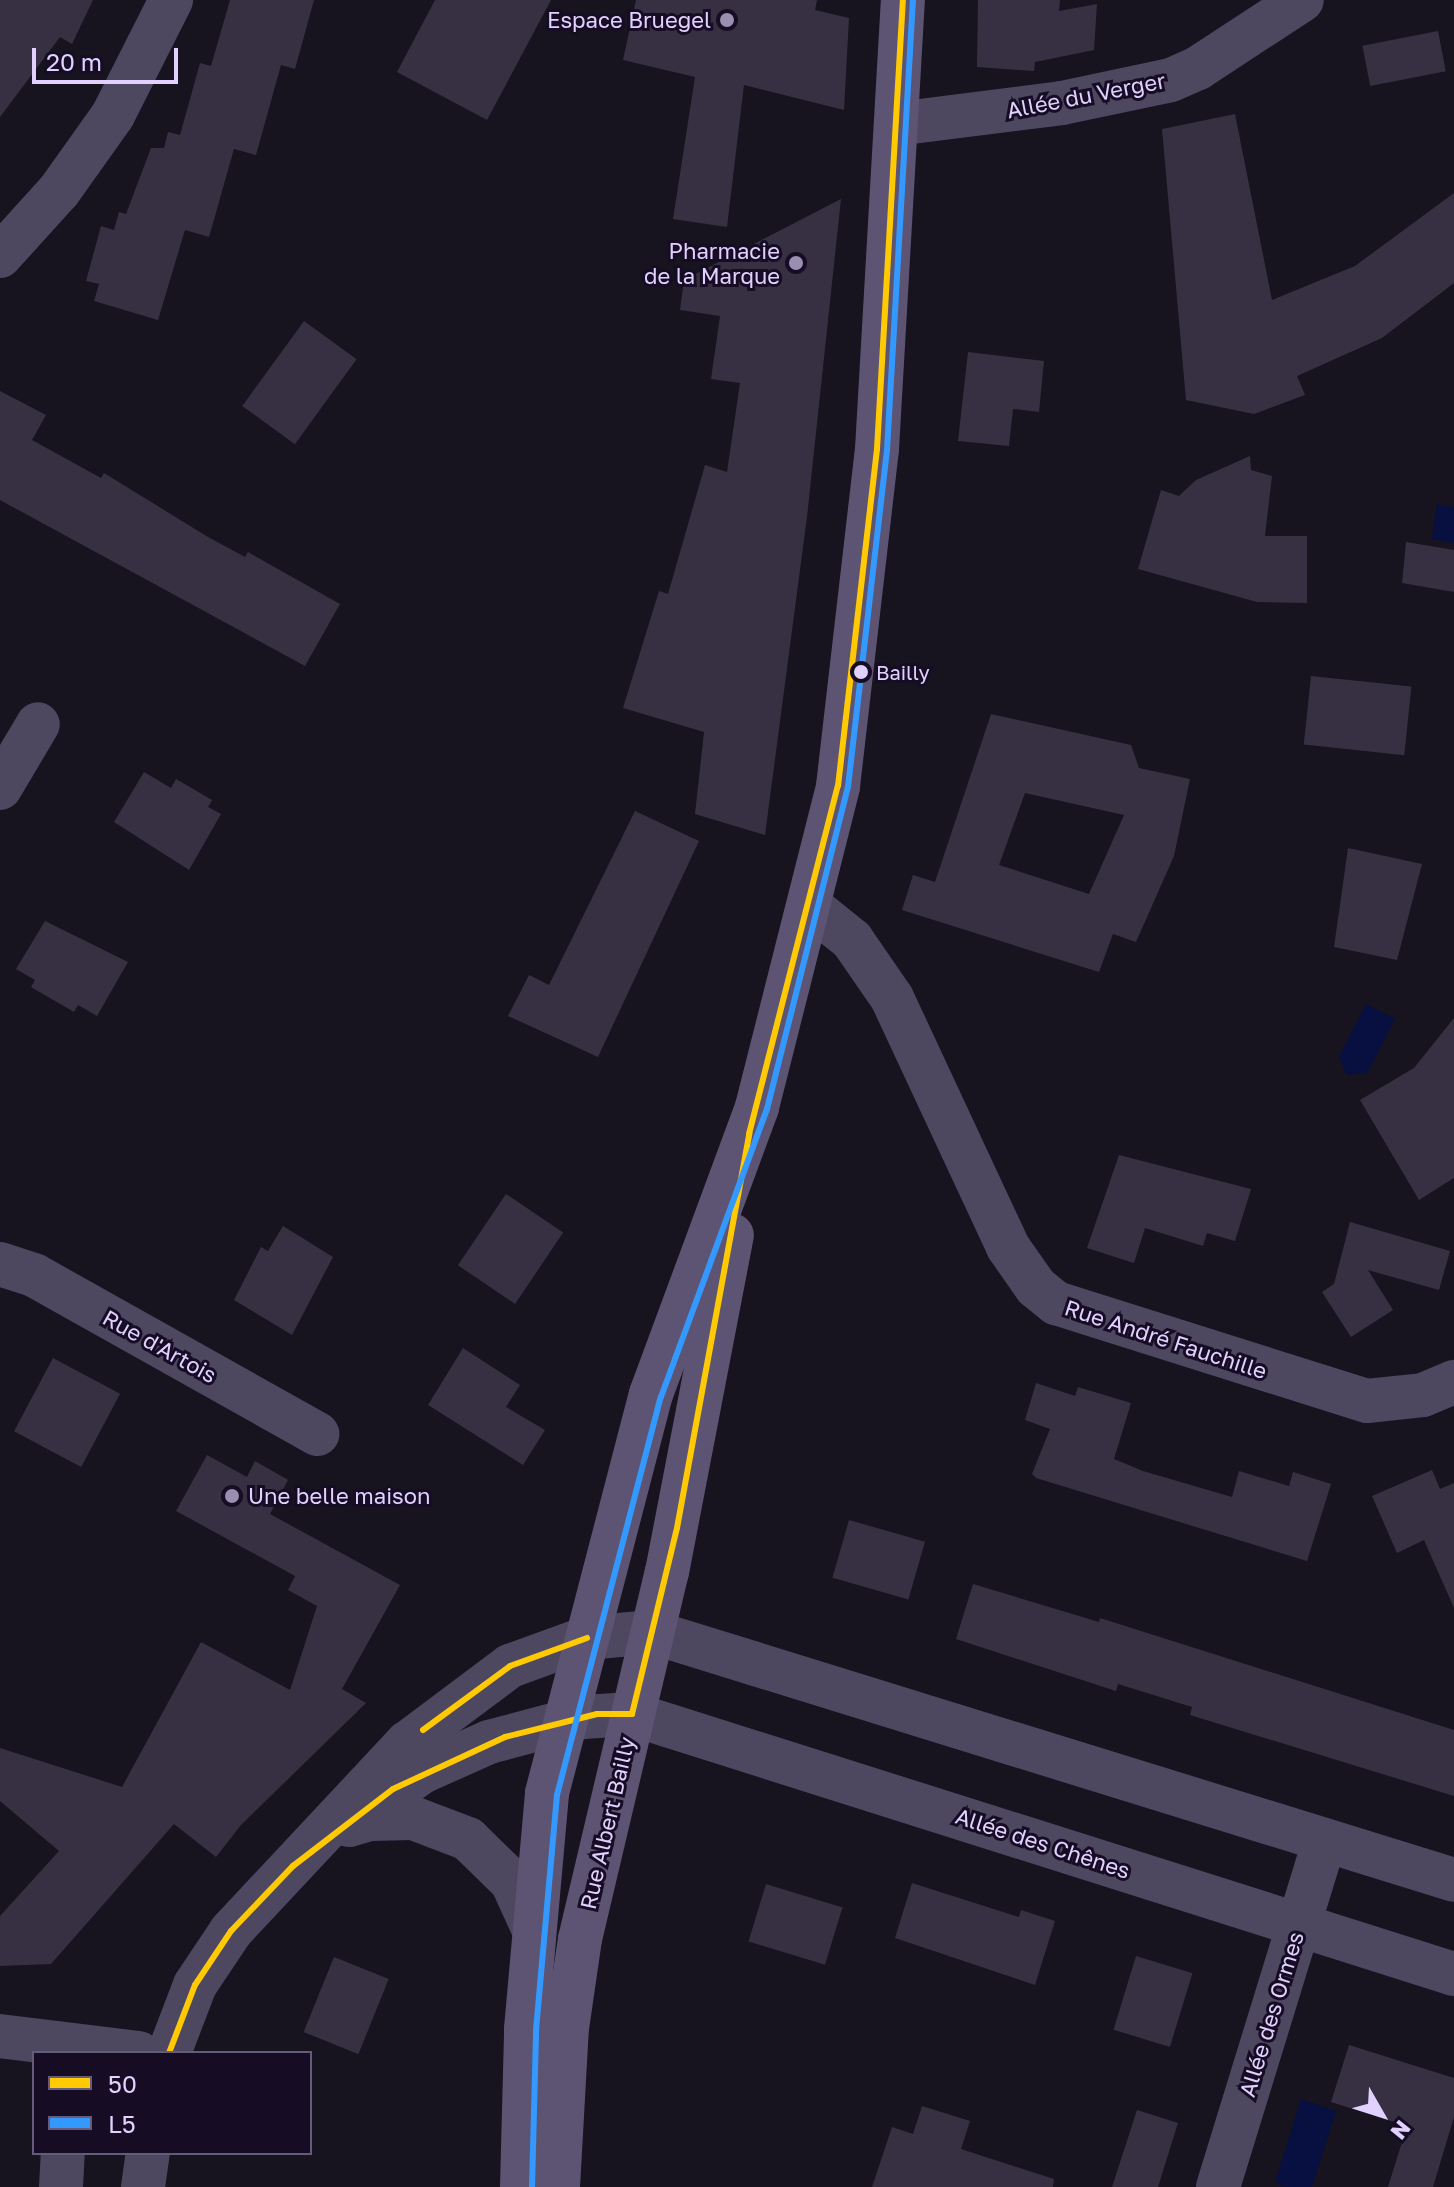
<!DOCTYPE html>
<html>
<head>
<meta charset="utf-8">
<style>
  body { margin:0 }
  #map { position:relative; width:1454px; height:2187px; overflow:hidden; background:#17131f; font-family:"Golos Text",sans-serif }
  div>[style] { position:absolute }
  .water>* { inset:0; background:#080f41 }
  .building>* { inset:0; background:#373042; transform-origin:0 0 }
  .minor>* { height:44px; margin:-22px; padding:0 22px; transform-origin:22px; border-radius:22px; background:#4d4760 }
  .tertiary>* { height:44px; margin:-22px; padding:0 22px; transform-origin:22px; border-radius:22px; background:#4d4760 }
  .secondary>* { height:44px; margin:-22px; padding:0 22px; transform-origin:22px; border-radius:22px; background:#5d5473 }
  .bus-1>* { height:6px; margin:-3px; padding:0 3px; transform-origin:3px; border-radius:3px; background:#ffc904 }
  .bus-2>* { height:6px; margin:-3px; padding:0 3px; transform-origin:3px; border-radius:3px; background:#39f }
  .dots>* { width:22px; height:22px; translate:-50% -50%; box-sizing:border-box; border:4px solid #160d25; border-radius:50% }
  span { translate:-50% -50%; white-space:nowrap; text-align:center; line-height:1.15; -webkit-text-stroke:6px #160d25; paint-order:stroke }
  .bus-label { font-size:20px; color:#e0d1ff }
  .left { translate:0 -50%; text-align:left }
  .poi-label { font-size:22px; color:#e0d1ff }
  .right { translate:-100% -50%; text-align:right }
  .street-label { font-size:22px; color:#e0d1ff }
  .legend { position:absolute; left:32px; top:2051px; width:280px; height:104px; box-sizing:border-box; background:#160d25; border:2px solid #675b7c; margin:0; padding:10px 14px; list-style:none; font-size:24px; color:#e0d1ff }
  .legend li { display:flex; align-items:center; gap:16px; height:40px }
  .legend b { width:40px; border:2px solid #675b7c }
  .north { position:absolute; left:1342px; top:2075px; width:80px; height:80px; -webkit-text-stroke:6px #160d25; paint-order:stroke; rotate:129deg; font-size:22px; font-weight:700; line-height:32px; text-align:center; color:#e0d1ff }
  .north::after { content:''; display:block; margin:auto; width:28px; height:36px; background:#e0d1ff; clip-path:polygon(50% 0,100% 100%,50% 72%,0 100%) }
  .scale { position:absolute; left:32px; top:48px; width:146px; height:36px; box-sizing:border-box; border:4px solid #e0d1ff; border-top:0; padding-left:10px; font-size:24px; line-height:28px; white-space:nowrap; color:#e0d1ff; -webkit-text-stroke:6px #160d25; paint-order:stroke }
</style>
</head>
<body>
<div id="map">
  <div class="water">
    <div style="clip-path:polygon(1437px 504px,1454px 507px,1454px 543px,1432px 539px)"></div>
    <div style="clip-path:polygon(1366px 1004px,1395px 1019px,1367px 1073px,1347px 1075px,1339px 1057px)"></div>
    <div style="clip-path:polygon(1301px 2099px,1336px 2111px,1312px 2187px,1287px 2187px,1275px 2183px)"></div>
  </div>
  <div class="building">
    <div style="clip-path:polygon(0 0,93px 0,72px 44px,60px 37px,0 117px)"></div>
    <div style="clip-path:polygon(230px 0,314px 0,295px 69px,281px 65px,256px 155px,234px 149px,209px 237px,185px 230px,158px 320px,94px 301px,99px 284px,86px 281px,101px 226px,114px 230px,119px 212px,126px 214px,151px 148px,164px 148px,168px 132px,180px 135px,200px 63px,211px 66px)"></div>
    <div style="clip-path:polygon(435px 0,551px 0,487px 120px,397px 72px)"></div>
    <div style="clip-path:polygon(636px 0,817px 0,815px 10px,849px 18px,844px 110px,744px 85px,727px 227px,673px 219px,695px 77px,623px 60px)"></div>
    <div style="clip-path:polygon(978px 0,1060px 0,1059px 11px,1097px 4px,1094px 50px,1035px 62px,1034px 71px,977px 67px)"></div>
    <div style="left:1438px;top:31px;width:41px;height:77px;rotate:79deg"></div>
    <div style="clip-path:polygon(1235px 114px,1272px 300px,1355px 266px,1454px 193px,1454px 283px,1382px 338px,1297px 376px,1305px 395px,1254px 414px,1186px 400px,1162px 129px)"></div>
    <div style="clip-path:polygon(841px 199px,807px 517px,765px 835px,695px 814px,704px 732px,623px 708px,659px 591px,668px 594px,705px 465px,727px 472px,740px 383px,711px 379px,720px 316px,680px 310px,684px 280px)"></div>
    <div style="left:304px;top:321px;width:65px;height:105px;rotate:36deg"></div>
    <div style="clip-path:polygon(968px 352px,1044px 361px,1039px 412px,1013px 409px,1009px 446px,958px 441px)"></div>
    <div style="clip-path:polygon(0 391px,46px 415px,32px 440px,101px 478px,104px 473px,208px 537px,245px 557px,248px 552px,340px 604px,305px 666px,0 500px)"></div>
    <div style="clip-path:polygon(1250px 456px,1251px 470px,1272px 476px,1265px 536px,1307px 536px,1307px 603px,1257px 602px,1138px 569px,1161px 490px,1179px 496px,1196px 480px)"></div>
    <div style="clip-path:polygon(1406px 542px,1454px 550px,1454px 592px,1402px 583px)"></div>
    <div style="left:1311px;top:676px;width:101px;height:69px;rotate:6deg"></div>
    <div style="clip-path:polygon(evenodd,991px 714px,1131px 745px,1139px 768px,1190px 779px,1174px 856px,1136px 942px,1113px 934px,1099px 972px,902px 910px,913px 875px,935px 882px,991px 714px,1025px 793px,1124px 815px,1089px 894px,999px 865px,1025px 793px)"></div>
    <div style="clip-path:polygon(144px 772px,171px 788px,176px 779px,212px 800px,208px 807px,221px 814px,189px 870px,114px 822px)"></div>
    <div style="clip-path:polygon(635px 811px,699px 841px,598px 1057px,508px 1016px,529px 975px,549px 985px)"></div>
    <div style="clip-path:polygon(1348px 848px,1422px 864px,1397px 960px,1334px 947px)"></div>
    <div style="clip-path:polygon(45px 921px,128px 962px,97px 1016px,78px 1005px,74px 1012px,31px 987px,35px 980px,16px 969px)"></div>
    <div style="clip-path:polygon(1454px 1018px,1454px 1178px,1419px 1200px,1360px 1100px,1414px 1068px)"></div>
    <div style="clip-path:polygon(1119px 1155px,1251px 1189px,1235px 1241px,1207px 1233px,1203px 1246px,1145px 1228px,1134px 1263px,1087px 1248px)"></div>
    <div style="left:506px;top:1194px;width:69px;height:86px;rotate:34deg"></div>
    <div style="clip-path:polygon(1350px 1222px,1450px 1251px,1439px 1290px,1368px 1270px,1393px 1310px,1351px 1337px,1322px 1292px,1334px 1284px)"></div>
    <div style="clip-path:polygon(283px 1226px,333px 1257px,292px 1335px,234px 1300px,261px 1247px,268px 1251px)"></div>
    <div style="clip-path:polygon(463px 1348px,520px 1385px,506px 1407px,545px 1430px,523px 1465px,428px 1405px)"></div>
    <div style="left:53px;top:1358px;width:76px;height:83px;rotate:28deg"></div>
    <div style="clip-path:polygon(1036px 1383px,1075px 1396px,1078px 1387px,1131px 1403px,1114px 1459px,1143px 1471px,1232px 1497px,1239px 1471px,1289px 1486px,1293px 1472px,1331px 1484px,1307px 1561px,1036px 1478px,1032px 1474px,1050px 1429px,1025px 1420px)"></div>
    <div style="clip-path:polygon(207px 1455px,247px 1477px,255px 1461px,288px 1480px,270px 1514px,400px 1585px,342px 1689px,366px 1703px,241px 1825px,216px 1857px,174px 1824px,51px 1964px,0 1966px,0 1916px,59px 1851px,0 1801px,0 1748px,122px 1787px,201px 1642px,290px 1690px,317px 1606px,288px 1590px,295px 1576px,176px 1511px)"></div>
    <div style="clip-path:polygon(1432px 1470px,1440px 1489px,1454px 1483px,1454px 1608px,1424px 1540px,1397px 1553px,1372px 1496px)"></div>
    <div style="left:849px;top:1520px;width:79px;height:60px;rotate:16deg"></div>
    <div style="clip-path:polygon(973px 1584px,1099px 1622px,1100px 1618px,1454px 1730px,1454px 1796px,1190px 1715px,1192px 1707px,1118px 1684px,1116px 1691px,956px 1639px)"></div>
    <div style="clip-path:polygon(912px 1883px,1019px 1917px,1021px 1910px,1055px 1921px,1035px 1985px,895px 1938px)"></div>
    <div style="left:766px;top:1884px;width:80px;height:60px;rotate:17deg"></div>
    <div style="left:1136px;top:1956px;width:59px;height:77px;rotate:17deg"></div>
    <div style="left:334px;top:1957px;width:59px;height:81px;rotate:22deg"></div>
    <div style="clip-path:polygon(1349px 2045px,1454px 2078px,1454px 2117px,1433px 2187px,1388px 2187px,1407px 2126px,1331px 2102px)"></div>
    <div style="clip-path:polygon(922px 2106px,970px 2121px,961px 2149px,1054px 2179px,1053px 2187px,872px 2187px,892px 2127px,913px 2134px)"></div>
    <div style="clip-path:polygon(1137px 2110px,1178px 2123px,1158px 2187px,1112px 2187px)"></div>
  </div>
  <div class="minor">
    <div style="left:896px;top:124px;width:167px;rotate:-7.2deg"></div>
    <div style="left:1062px;top:103px;width:111px;rotate:-11.9deg"></div>
    <div style="left:1171px;top:80px;width:30px;rotate:-24deg"></div>
    <div style="left:1198px;top:68px;width:124px;rotate:-33.2deg"></div>
    <div style="left:0;top:256px;width:88px;rotate:-47.8deg"></div>
    <div style="left:59px;top:191px;width:93px;rotate:-54.6deg"></div>
    <div style="left:113px;top:115px;width:129px;rotate:-63.2deg"></div>
    <div style="left:0;top:788px;width:74px;rotate:-59.3deg"></div>
    <div style="left:811px;top:907px;width:53px;rotate:38.8deg"></div>
    <div style="left:852px;top:940px;width:70px;rotate:55.4deg"></div>
    <div style="left:892px;top:998px;width:275px;rotate:65deg"></div>
    <div style="left:1008px;top:1247px;width:49px;rotate:55deg"></div>
    <div style="left:1036px;top:1287px;width:26px;rotate:39deg"></div>
    <div style="left:1056px;top:1303px;width:326px;rotate:17.5deg"></div>
    <div style="left:1367px;top:1401px;width:56px;rotate:-6.1deg"></div>
    <div style="left:1423px;top:1395px;width:34px;rotate:-23deg"></div>
    <div style="left:0;top:1264px;width:36px;rotate:18deg"></div>
    <div style="left:34px;top:1275px;width:325px;rotate:29.3deg"></div>
    <div style="left:652px;top:1632px;width:839px;rotate:17.18deg"></div>
    <div style="left:632px;top:1714px;width:862px;rotate:17.55deg"></div>
    <div style="left:0;top:2036px;width:140px;rotate:7deg"></div>
    <div style="left:61px;top:2187px;width:34px;rotate:-87deg"></div>
    <div style="left:1218px;top:2187px;width:361px;rotate:-72.9deg"></div>
  </div>
  <div class="tertiary">
    <div style="left:372px;top:1807px;width:61px;rotate:-35deg"></div>
    <div style="left:422px;top:1772px;width:73px;rotate:-24.1deg"></div>
    <div style="left:489px;top:1742px;width:97px;rotate:-14.9deg"></div>
    <div style="left:583px;top:1717px;width:49px;rotate:-3.5deg"></div>
    <div style="left:349px;top:1825px;width:22px;rotate:-16deg"></div>
    <div style="left:370px;top:1819px;width:43px;rotate:-1.3deg"></div>
    <div style="left:413px;top:1818px;width:59px;rotate:20.9deg"></div>
    <div style="left:468px;top:1839px;width:62px;rotate:44.3deg"></div>
    <div style="left:512px;top:1882px;width:51px;rotate:65.5deg"></div>
    <div style="left:169px;top:2053px;width:73px;rotate:-69.1deg"></div>
    <div style="left:195px;top:1985px;width:65px;rotate:-56.3deg"></div>
    <div style="left:231px;top:1931px;width:258px;rotate:-46.9deg"></div>
    <div style="left:407px;top:1743px;width:129px;rotate:-36.8deg"></div>
    <div style="left:510px;top:1666px;width:82px;rotate:-20deg"></div>
    <div style="left:587px;top:1638px;width:65px;rotate:-5.3deg"></div>
    <div style="left:143px;top:2187px;width:34px;rotate:-82deg"></div>
  </div>
  <div class="secondary">
    <div style="left:522px;top:2187px;width:158px;rotate:-88.5deg"></div>
    <div style="left:526px;top:2029px;width:237px;rotate:-84.9deg"></div>
    <div style="left:547px;top:1793px;width:412px;rotate:-75.4deg"></div>
    <div style="left:651px;top:1394px;width:306px;rotate:-69.7deg"></div>
    <div style="left:757px;top:1107px;width:331px;rotate:-75.8deg"></div>
    <div style="left:838px;top:786px;width:339px;rotate:-83.4deg"></div>
    <div style="left:877px;top:449px;width:450px;rotate:-86.7deg"></div>
    <div style="left:558px;top:2187px;width:159px;rotate:-86.8deg"></div>
    <div style="left:567px;top:2028px;width:90px;rotate:-81.7deg"></div>
    <div style="left:580px;top:1939px;width:377px;rotate:-76.7deg"></div>
    <div style="left:667px;top:1572px;width:343px;rotate:-79.1deg"></div>
  </div>
  <div class="bus-1">
    <div style="left:423px;top:1730px;width:108px;rotate:-36.3deg"></div>
    <div style="left:510px;top:1666px;width:82px;rotate:-20deg"></div>
    <div style="left:169px;top:2053px;width:73px;rotate:-69.1deg"></div>
    <div style="left:195px;top:1985px;width:65px;rotate:-56.3deg"></div>
    <div style="left:231px;top:1931px;width:90px;rotate:-46.4deg"></div>
    <div style="left:293px;top:1866px;width:126px;rotate:-37.6deg"></div>
    <div style="left:393px;top:1789px;width:123px;rotate:-24.9deg"></div>
    <div style="left:505px;top:1737px;width:95px;rotate:-14deg"></div>
    <div style="left:597px;top:1714px;width:35px"></div>
    <div style="left:632px;top:1714px;width:191px;rotate:-76.4deg"></div>
    <div style="left:677px;top:1528px;width:401px;rotate:-79.6deg"></div>
    <div style="left:749px;top:1134px;width:359px;rotate:-75.7deg"></div>
    <div style="left:838px;top:786px;width:339px;rotate:-83.4deg"></div>
    <div style="left:877px;top:449px;width:450px;rotate:-86.7deg"></div>
  </div>
  <div class="bus-2">
    <div style="left:532px;top:2187px;width:157px;rotate:-88.5deg"></div>
    <div style="left:536px;top:2030px;width:236px;rotate:-84.9deg"></div>
    <div style="left:557px;top:1795px;width:411px;rotate:-75.4deg"></div>
    <div style="left:661px;top:1397px;width:307px;rotate:-69.8deg"></div>
    <div style="left:767px;top:1109px;width:332px;rotate:-75.9deg"></div>
    <div style="left:848px;top:787px;width:339px;rotate:-83.4deg"></div>
    <div style="left:887px;top:450px;width:450px;rotate:-86.7deg"></div>
  </div>
  <div class="dots">
    <div style="left:727px;top:20px;background:#9a8eb1"></div>
    <div style="left:796px;top:263px;background:#9a8eb1"></div>
    <div style="left:861px;top:672px;background:#e0d1ff"></div>
    <div style="left:232px;top:1496px;background:#9a8eb1"></div>
  </div>
  <div class="bus-label">
    <span class="left" style="left:876px;top:672px">Bailly</span>
  </div>
  <div class="poi-label">
    <span class="right" style="left:711px;top:20px">Espace Bruegel</span>
    <span class="right" style="left:780px;top:263px">Pharmacie<br>de la Marque</span>
    <span class="left" style="left:248px;top:1496px">Une belle maison</span>
  </div>
  <div class="street-label">
    <span style="left:1086px;top:95px;rotate:-11deg">Allée du Verger</span>
    <span style="left:1166px;top:1339px;rotate:18deg">Rue André Fauchille</span>
    <span style="left:160px;top:1346px;rotate:29deg">Rue d'Artois</span>
    <span style="left:607px;top:1823px;rotate:-77deg">Rue Albert Bailly</span>
    <span style="left:1043px;top:1843px;rotate:18deg">Allée des Chênes</span>
    <span style="left:1271px;top:2014px;rotate:-73deg">Allée des Ormes</span>
  </div>
  <ul class="legend">
  <li><b style="height:10px;background:#ffc904"></b>50</li>
  <li><b style="height:10px;background:#39f"></b>L5</li>
  </ul>
  <div class="north">N</div>
  <div class="scale">20 m</div>
</div>
</body>
</html>
